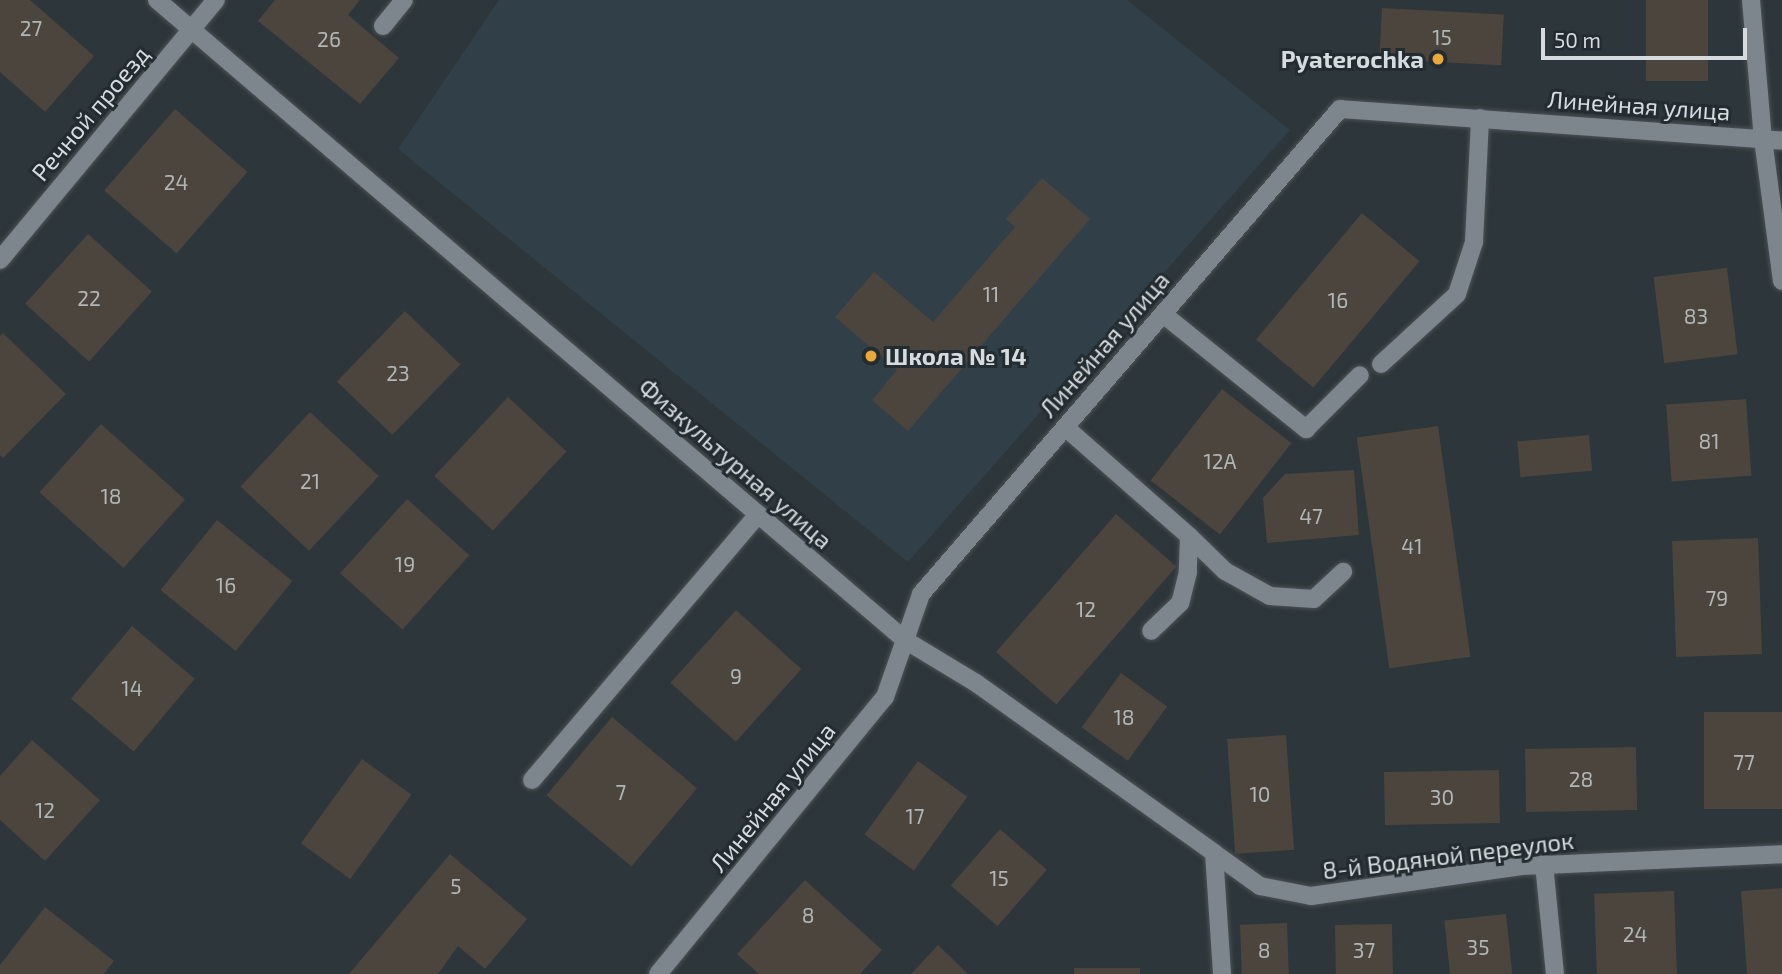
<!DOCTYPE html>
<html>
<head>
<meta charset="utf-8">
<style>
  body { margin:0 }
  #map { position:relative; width:1782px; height:974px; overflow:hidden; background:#2d363a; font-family:"Exo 2",sans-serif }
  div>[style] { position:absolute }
  .built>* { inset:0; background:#314048 }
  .building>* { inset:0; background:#4b453d; transform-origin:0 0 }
  .roads { filter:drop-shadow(0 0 2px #4b5256) drop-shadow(0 0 2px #4b5256) }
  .minor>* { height:18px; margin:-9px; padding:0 9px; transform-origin:9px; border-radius:9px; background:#7c868c }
  .dots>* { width:19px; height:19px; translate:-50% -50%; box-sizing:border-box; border:4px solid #232c30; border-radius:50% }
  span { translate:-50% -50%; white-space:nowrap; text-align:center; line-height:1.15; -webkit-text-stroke:6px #232c30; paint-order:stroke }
  .number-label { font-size:21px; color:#b2b6b6 }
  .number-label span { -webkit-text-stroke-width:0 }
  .poi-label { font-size:24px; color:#d5dbde; font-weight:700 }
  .right { translate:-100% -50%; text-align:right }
  .left { translate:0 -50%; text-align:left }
  .street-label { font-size:24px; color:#d5dbde }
  .scale { position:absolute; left:1541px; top:28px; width:206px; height:32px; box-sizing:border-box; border:4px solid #d5dbde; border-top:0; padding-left:9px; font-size:21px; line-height:24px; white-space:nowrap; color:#d5dbde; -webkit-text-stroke:5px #232c30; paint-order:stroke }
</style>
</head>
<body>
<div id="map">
  <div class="built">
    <div style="clip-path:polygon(499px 0,1127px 0,1290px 130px,908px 562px,398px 149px)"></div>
  </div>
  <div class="building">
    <div style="clip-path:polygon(0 0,30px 0,94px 56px,45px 112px,0 72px)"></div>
    <div style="clip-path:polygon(275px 0,360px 0,348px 15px,399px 58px,360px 104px,258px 21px)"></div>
    <div style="left:1646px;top:0;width:62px;height:81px"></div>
    <div style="left:1382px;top:8px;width:122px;height:51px;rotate:3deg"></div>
    <div style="left:175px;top:109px;width:96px;height:108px;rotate:41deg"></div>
    <div style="clip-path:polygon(1042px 178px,1090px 219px,908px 431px,872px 400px,897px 370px,835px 317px,874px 272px,933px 322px,1015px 227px,1006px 219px)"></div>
    <div style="left:1362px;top:213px;width:75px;height:165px;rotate:40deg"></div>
    <div style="left:88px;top:234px;width:86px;height:94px;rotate:42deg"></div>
    <div style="left:1727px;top:268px;width:87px;height:74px;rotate:83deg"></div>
    <div style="left:405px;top:311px;width:77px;height:98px;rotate:44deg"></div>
    <div style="clip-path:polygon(3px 333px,66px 394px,3px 458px,0 455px,0 336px)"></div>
    <div style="left:1222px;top:389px;width:88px;height:116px;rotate:38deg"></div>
    <div style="left:508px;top:397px;width:80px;height:108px;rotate:43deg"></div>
    <div style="left:1746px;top:399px;width:77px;height:80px;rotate:86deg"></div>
    <div style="left:310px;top:412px;width:94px;height:102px;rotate:43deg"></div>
    <div style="left:101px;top:424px;width:113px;height:92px;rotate:42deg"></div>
    <div style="left:1438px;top:426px;width:233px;height:82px;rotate:82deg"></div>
    <div style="left:1589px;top:435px;width:36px;height:72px;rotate:85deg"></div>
    <div style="clip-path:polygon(1354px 470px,1359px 535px,1267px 543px,1263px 498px,1285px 474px)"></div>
    <div style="left:407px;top:499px;width:84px;height:100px;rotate:42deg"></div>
    <div style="left:1116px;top:514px;width:80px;height:183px;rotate:41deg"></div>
    <div style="left:217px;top:520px;width:97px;height:90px;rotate:39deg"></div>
    <div style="left:1758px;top:538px;width:116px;height:86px;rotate:88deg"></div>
    <div style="left:736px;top:610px;width:88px;height:98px;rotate:42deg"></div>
    <div style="left:132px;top:626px;width:82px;height:95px;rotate:40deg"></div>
    <div style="left:1121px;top:673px;width:57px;height:67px;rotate:36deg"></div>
    <div style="left:1782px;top:712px;width:97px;height:78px;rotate:90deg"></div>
    <div style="left:612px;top:717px;width:111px;height:102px;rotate:40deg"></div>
    <div style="left:1286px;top:735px;width:115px;height:59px;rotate:86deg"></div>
    <div style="clip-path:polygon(32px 740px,100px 800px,45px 861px,0 820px,0 776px)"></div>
    <div style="left:1636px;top:747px;width:63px;height:111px;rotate:89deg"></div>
    <div style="left:362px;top:759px;width:61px;height:104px;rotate:36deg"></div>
    <div style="left:918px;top:761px;width:61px;height:91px;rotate:36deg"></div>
    <div style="left:1499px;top:770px;width:53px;height:115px;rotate:89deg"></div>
    <div style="left:1000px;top:829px;width:62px;height:75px;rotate:41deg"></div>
    <div style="clip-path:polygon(450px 854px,527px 919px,485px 969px,458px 946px,438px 974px,349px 974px)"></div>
    <div style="clip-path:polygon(805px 880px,882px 950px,860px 974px,759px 974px,737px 954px)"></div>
    <div style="clip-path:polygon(1782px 888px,1782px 974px,1747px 974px,1741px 891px)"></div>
    <div style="left:1674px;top:891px;width:83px;height:80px;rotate:88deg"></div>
    <div style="clip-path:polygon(45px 907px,114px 961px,104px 974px,0 974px,0 965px)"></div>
    <div style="left:1506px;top:914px;width:60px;height:62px;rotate:84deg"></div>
    <div style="left:1287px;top:923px;width:51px;height:47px;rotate:88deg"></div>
    <div style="left:1392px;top:924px;width:50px;height:57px;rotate:89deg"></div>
    <div style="clip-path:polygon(938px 945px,968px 974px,911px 974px)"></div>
    <div style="left:1074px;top:968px;width:66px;height:6px"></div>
  </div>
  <div class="roads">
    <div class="minor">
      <div style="left:157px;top:0;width:984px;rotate:40.55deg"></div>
      <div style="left:905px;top:640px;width:83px;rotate:31.2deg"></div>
      <div style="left:976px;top:683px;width:292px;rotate:35.5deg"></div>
      <div style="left:1214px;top:853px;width:121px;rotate:86.2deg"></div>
      <div style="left:1751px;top:0;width:140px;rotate:85.1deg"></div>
      <div style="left:1763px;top:139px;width:143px;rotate:82.4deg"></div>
      <div style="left:383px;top:26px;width:33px;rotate:-51deg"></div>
      <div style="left:0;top:260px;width:338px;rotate:-50.3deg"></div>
      <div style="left:1163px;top:314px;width:184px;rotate:38.8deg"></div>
      <div style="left:1306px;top:429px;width:76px;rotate:-45deg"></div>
      <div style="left:1381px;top:364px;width:103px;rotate:-42.6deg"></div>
      <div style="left:1457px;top:294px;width:55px;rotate:-71.9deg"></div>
      <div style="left:1474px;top:242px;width:124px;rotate:-87.2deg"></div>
      <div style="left:1065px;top:427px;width:165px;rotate:41.3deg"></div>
      <div style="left:1189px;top:536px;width:36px;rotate:92deg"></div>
      <div style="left:1188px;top:572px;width:32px;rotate:104deg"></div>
      <div style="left:1180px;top:603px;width:40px;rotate:136deg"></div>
      <div style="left:1189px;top:536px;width:50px;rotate:44.2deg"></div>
      <div style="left:1225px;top:571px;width:51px;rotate:29.1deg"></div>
      <div style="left:1270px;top:596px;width:44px;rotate:3.9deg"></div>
      <div style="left:1314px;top:599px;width:40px;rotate:-43deg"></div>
      <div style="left:532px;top:780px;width:349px;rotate:-49.6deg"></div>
      <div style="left:1214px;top:853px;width:57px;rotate:35.7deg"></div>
      <div style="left:1260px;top:886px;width:52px;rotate:11.1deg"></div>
      <div style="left:1311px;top:896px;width:213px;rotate:-8.1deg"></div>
      <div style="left:1522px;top:866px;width:260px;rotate:-2.6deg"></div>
      <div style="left:1544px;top:864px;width:111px;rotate:84.3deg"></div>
      <div style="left:658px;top:974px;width:358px;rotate:-50.7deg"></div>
      <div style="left:885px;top:697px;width:109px;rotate:-70.7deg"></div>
      <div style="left:921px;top:594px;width:641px;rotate:-49.18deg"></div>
      <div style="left:1340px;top:109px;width:443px;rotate:4.1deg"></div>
    </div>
  </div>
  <div class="dots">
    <div style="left:1438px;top:59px;background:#eca93a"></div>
    <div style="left:871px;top:356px;background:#eca93a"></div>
  </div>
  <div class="number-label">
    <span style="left:31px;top:28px">27</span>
    <span style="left:1442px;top:37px">15</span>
    <span style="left:329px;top:39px">26</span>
    <span style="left:176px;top:182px">24</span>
    <span style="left:991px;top:294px">11</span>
    <span style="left:89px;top:298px">22</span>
    <span style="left:1338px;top:300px">16</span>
    <span style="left:1696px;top:316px">83</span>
    <span style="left:398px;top:373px">23</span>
    <span style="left:1709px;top:441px">81</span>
    <span style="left:1220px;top:461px">12А</span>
    <span style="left:310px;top:481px">21</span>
    <span style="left:111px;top:496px">18</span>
    <span style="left:1311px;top:516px">47</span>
    <span style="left:1412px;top:546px">41</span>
    <span style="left:405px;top:564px">19</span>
    <span style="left:226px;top:585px">16</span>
    <span style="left:1717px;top:598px">79</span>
    <span style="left:1086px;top:609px">12</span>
    <span style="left:736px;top:676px">9</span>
    <span style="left:132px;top:688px">14</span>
    <span style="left:1124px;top:717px">18</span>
    <span style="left:1744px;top:762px">77</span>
    <span style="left:1581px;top:779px">28</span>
    <span style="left:621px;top:792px">7</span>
    <span style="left:1260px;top:794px">10</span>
    <span style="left:1442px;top:797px">30</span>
    <span style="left:45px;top:810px">12</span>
    <span style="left:915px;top:816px">17</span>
    <span style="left:999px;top:878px">15</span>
    <span style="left:456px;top:886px">5</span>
    <span style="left:808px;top:915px">8</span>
    <span style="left:1635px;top:934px">24</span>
    <span style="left:1478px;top:947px">35</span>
    <span style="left:1264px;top:950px">8</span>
    <span style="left:1364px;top:950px">37</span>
  </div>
  <div class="poi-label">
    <span class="right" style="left:1424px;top:59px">Pyaterochka</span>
    <span class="left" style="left:885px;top:356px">Школа № 14</span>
  </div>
  <div class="street-label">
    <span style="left:1639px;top:105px;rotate:4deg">Линейная улица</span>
    <span style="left:90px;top:113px;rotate:-50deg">Речной проезд</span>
    <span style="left:1104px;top:344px;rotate:-49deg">Линейная улица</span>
    <span style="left:736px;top:463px;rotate:41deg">Физкультурная улица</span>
    <span style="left:772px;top:797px;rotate:-51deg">Линейная улица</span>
    <span style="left:1448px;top:855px;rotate:-7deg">8-й Водяной переулок</span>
  </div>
  <div class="scale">50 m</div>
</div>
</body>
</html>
